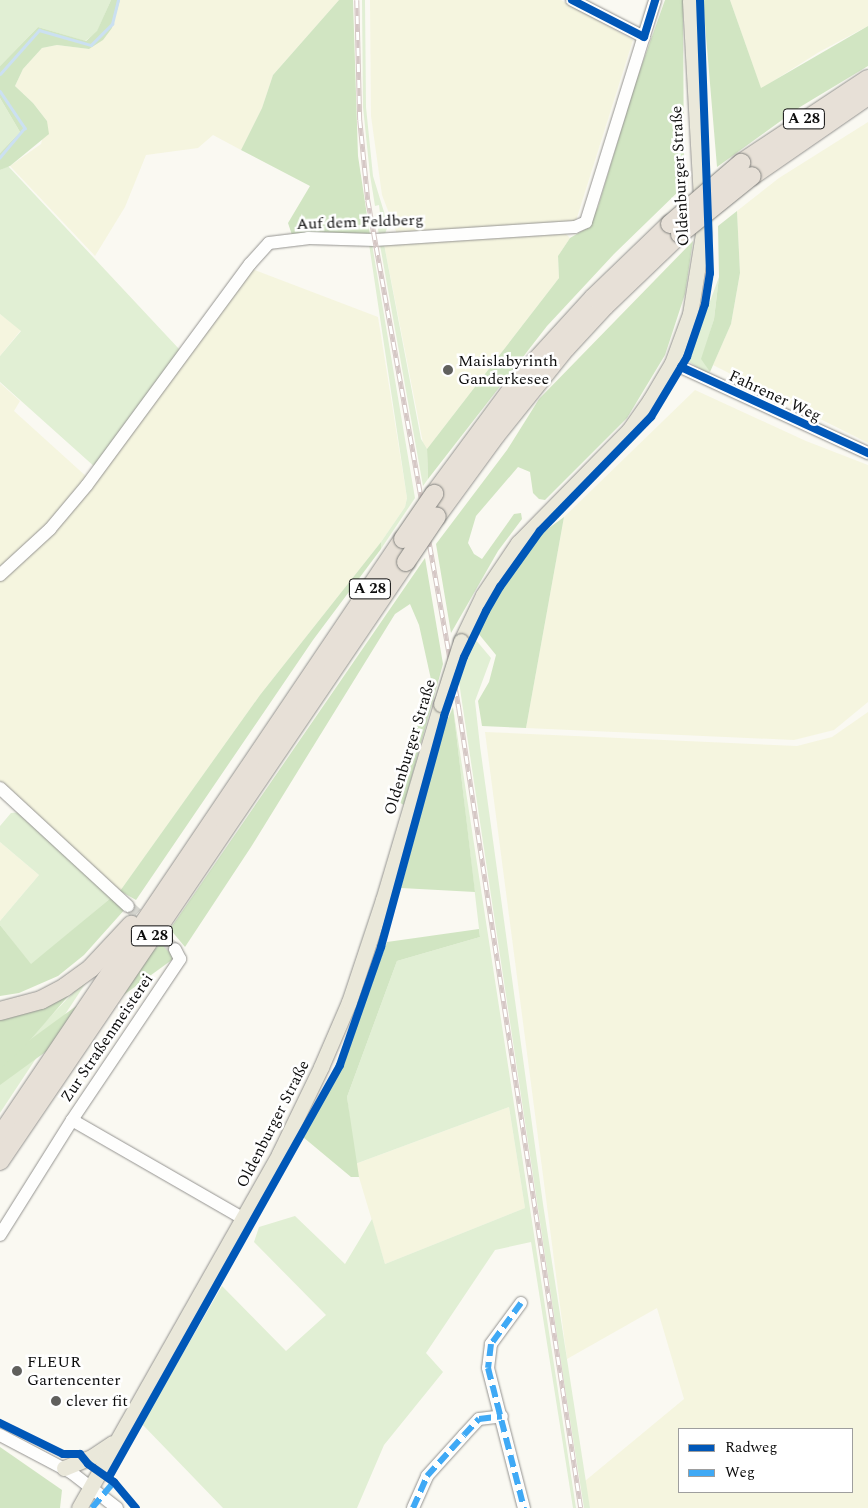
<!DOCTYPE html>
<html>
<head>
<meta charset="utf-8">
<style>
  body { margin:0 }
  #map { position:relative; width:868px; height:1508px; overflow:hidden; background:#faf9f2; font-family:Spectral,serif }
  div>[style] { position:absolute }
  .farmland>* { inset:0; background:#f5f5df }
  .green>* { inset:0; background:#e1efd4 }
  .forest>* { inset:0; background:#d1e5c2; transform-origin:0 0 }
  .stream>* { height:2.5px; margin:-1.25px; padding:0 1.25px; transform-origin:1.25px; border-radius:1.25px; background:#cbe0f1 }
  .minor-tunnel>* { height:12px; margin-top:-6px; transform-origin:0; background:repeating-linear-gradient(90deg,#d6d6d0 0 12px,transparent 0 18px) }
  .roads { filter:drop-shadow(0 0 1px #949390) drop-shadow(0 0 1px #949390) }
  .minor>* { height:12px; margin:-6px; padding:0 6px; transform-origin:6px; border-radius:6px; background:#fefefd }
  .major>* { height:15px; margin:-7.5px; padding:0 7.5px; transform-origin:7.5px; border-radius:7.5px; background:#eae8da }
  .highway>* { height:18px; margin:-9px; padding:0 9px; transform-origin:9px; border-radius:9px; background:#e7e0d7 }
  .rail>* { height:4.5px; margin-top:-2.25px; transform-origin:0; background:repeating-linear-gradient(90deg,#fff 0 8px,#d5c7c5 0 16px); box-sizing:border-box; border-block:1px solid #d5c7c5 }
  .bridges { filter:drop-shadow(0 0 1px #81817d) drop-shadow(0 0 1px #81817d) }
  .major-bridge>* { height:15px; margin:-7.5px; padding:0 7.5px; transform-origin:7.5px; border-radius:7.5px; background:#eae8da }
  .highway-bridge>* { height:18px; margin:-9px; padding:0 9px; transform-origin:9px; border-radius:9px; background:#e7e0d7 }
  .quiet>* { height:6px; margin-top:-3px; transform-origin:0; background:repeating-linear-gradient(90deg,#3fa9f5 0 12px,transparent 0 18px) }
  .cycleway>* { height:8px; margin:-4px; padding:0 4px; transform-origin:4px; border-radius:4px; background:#0057b8 }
  .dots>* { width:14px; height:14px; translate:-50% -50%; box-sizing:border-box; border:2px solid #fff; border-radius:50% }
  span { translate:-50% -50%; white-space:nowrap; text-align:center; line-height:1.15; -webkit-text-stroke:5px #fff; paint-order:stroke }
  .shield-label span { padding:1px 4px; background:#fff; border:1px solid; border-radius:4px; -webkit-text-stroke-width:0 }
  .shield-label { font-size:15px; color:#0d0d0d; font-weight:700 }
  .street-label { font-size:16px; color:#0d0d0d }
  .poi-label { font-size:16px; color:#0d0d0d }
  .left { translate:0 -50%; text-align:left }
  .legend { position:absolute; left:678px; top:1428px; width:175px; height:65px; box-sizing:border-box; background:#fff; border:1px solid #9e9e9e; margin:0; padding:6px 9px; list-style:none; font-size:15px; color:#0d0d0d }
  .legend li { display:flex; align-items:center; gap:10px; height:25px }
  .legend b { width:25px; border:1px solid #9e9e9e }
</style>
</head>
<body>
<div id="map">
  <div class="farmland">
    <div style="clip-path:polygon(120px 0,339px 0,273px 75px,262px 108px,241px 150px,213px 135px,198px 148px,146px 155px,125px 207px,95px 256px,10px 166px,41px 144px,47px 121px,33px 103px,15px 86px,23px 69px,42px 48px,57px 45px,89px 49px,112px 28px)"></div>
    <div style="clip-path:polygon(370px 0,561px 0,633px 40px,575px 224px,397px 234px,382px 195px,371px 116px)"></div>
    <div style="clip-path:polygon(730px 0,868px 0,868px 26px,819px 52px,761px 89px)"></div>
    <div style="clip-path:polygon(868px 122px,868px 443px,713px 365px,731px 324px,740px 273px,737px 211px,779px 178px)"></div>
    <div style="clip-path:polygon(566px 234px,570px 238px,558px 256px,559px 278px,427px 449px,424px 448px,384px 244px)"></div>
    <div style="clip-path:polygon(252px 269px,378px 317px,407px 498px,405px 507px,381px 542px,260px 695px,120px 891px,0 783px,0 581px,54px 532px)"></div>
    <div style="clip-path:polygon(0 314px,21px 330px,0 356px)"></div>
    <div style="clip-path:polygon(0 383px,20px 401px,14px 411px,88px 478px,48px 527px,0 571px)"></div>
    <div style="clip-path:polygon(695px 390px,806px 441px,868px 465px,868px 702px,834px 730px,794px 740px,526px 728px,564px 517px)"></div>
    <div style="clip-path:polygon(evenodd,868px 712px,868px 1508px,590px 1508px,585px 1481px,684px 1399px,657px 1308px,567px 1359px,485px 732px,797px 746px,832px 737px,868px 712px,679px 1429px,852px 1429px,852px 1492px,679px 1492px,679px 1429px)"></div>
    <div style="clip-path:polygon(0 842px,39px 875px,0 921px)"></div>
    <div style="clip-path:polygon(509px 1107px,525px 1208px,385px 1264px,355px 1164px)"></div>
  </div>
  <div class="green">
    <div style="clip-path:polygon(0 0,111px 0,97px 32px,85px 41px,38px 27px,0 66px)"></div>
    <div style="clip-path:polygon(362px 0,365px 0,366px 107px,373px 176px,388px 225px,385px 234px,379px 236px,376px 215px,380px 213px,379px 205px,375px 206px,370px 175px,363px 107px)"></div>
    <div style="clip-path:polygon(0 98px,20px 132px,0 153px)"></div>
    <div style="clip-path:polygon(8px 166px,180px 350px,96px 468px,0 382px,0 356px,21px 331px,0 314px,0 170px)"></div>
    <div style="clip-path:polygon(369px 244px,372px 244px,415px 498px,381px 549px,381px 542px,405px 507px,407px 498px)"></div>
    <div style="clip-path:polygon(384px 244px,421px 439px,427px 449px,428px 479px,423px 486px,380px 245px)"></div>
    <div style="clip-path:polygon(719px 277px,714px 319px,702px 359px,710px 372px,707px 374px,688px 361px)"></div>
    <div style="clip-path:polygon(475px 639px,491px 658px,475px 701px,480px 746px,543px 1204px,590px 1508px,584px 1508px,564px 1382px,459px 682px)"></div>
    <div style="clip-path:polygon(453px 707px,576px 1508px,573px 1508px,531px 1242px,495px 1250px,426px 1353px,443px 1372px,384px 1445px,357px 1508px,223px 1508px,142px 1424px,222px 1286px,286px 1351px,326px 1315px,254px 1242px,259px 1227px,295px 1216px,345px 1264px,372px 1219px,385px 1264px,525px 1208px,509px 1107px,355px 1164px,347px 1097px,397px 961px,480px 937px)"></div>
    <div style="clip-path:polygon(21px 812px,112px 897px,31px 965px,0 925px,0 921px,39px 875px,0 842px,0 826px,11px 813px)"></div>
    <div style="clip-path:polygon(93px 972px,0 1113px,0 1069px)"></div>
  </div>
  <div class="forest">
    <div style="clip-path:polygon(111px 0,120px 0,112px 28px,103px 40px,89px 49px,57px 45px,42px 48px,23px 69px,15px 86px,33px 103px,47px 121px,49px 134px,10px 166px,0 170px,0 153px,20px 132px,0 98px,0 66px,38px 27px,86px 41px,97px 31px)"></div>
    <div style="clip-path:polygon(339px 0,353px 0,358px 156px,370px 235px,292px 235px,288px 223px,310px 186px,241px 150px,262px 108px,273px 75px)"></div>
    <div style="clip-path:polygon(665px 0,683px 0,684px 186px,614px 254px,547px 326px,428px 479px,427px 449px,559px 278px,558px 256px,570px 238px,587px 228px,598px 207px,635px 84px)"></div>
    <div style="clip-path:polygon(703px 0,730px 0,761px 88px,868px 26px,868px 66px,800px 107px,717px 167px)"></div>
    <div style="clip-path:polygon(737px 211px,740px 273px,731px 324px,710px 372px,701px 359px,714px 319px,719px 277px,718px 226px)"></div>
    <div style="clip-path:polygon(693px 241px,685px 294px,665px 355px,627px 418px,545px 500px,539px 499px,533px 493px,530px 472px,518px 467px,476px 516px,468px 543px,474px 554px,482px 559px,514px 514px,521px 513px,522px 519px,498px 551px,451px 633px,436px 544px,507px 450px,539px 399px)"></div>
    <div style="clip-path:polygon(564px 517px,526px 728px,482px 726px,478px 701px,489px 682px,496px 655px,478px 633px,503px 585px,538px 536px)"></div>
    <div style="clip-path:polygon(381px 542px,381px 549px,313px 640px,136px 900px,120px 891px,260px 695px)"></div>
    <div style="clip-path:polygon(425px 558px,443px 664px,404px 805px,391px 798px,432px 684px,419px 625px,410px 604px,395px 614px,251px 847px,185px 947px,170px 929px)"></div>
    <div style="clip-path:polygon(453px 707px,475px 892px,401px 888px,444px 728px)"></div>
    <div style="clip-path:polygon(112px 897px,126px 908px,84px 955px,58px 976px,19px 993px,0 996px,0 925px,31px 964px)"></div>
    <div style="clip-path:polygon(479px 929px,480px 937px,397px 961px,347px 1097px,359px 1177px,351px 1177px,303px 1137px,341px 1066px,387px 942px)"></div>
    <div style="left:163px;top:943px;width:19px;height:292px;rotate:54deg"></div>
    <div style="clip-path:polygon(77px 986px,24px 1047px,0 1069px,0 1017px)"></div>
    <div style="clip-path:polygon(0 1447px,62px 1490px,60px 1508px,0 1508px)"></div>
  </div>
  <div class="stream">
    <div style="left:0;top:74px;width:59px;rotate:-48.4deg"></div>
    <div style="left:39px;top:30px;width:54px;rotate:16.1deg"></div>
    <div style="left:91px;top:45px;width:30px;rotate:-45deg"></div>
    <div style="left:112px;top:24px;width:25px;rotate:-76deg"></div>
    <div style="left:0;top:91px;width:45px;rotate:56deg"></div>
    <div style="left:25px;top:128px;width:39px;rotate:130deg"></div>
  </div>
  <div class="minor-tunnel">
    <div style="left:128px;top:906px;width:64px;rotate:42.5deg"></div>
  </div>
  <div class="roads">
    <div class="minor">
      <div style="left:572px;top:0;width:81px;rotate:27.2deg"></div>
      <div style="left:672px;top:363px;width:216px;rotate:24.7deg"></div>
      <div style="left:0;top:575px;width:68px;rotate:-42.6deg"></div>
      <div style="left:50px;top:529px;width:57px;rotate:-49.9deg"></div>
      <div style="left:87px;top:485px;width:275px;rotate:-53.6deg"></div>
      <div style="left:250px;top:264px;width:28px;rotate:-48deg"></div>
      <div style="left:269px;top:243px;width:39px;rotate:-7deg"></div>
      <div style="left:308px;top:238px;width:67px;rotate:1.7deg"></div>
      <div style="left:375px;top:240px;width:200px;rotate:-3.7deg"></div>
      <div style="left:575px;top:227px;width:12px;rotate:-24deg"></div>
      <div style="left:586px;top:222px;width:232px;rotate:-72.7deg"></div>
      <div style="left:0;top:788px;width:174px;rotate:42.7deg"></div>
      <div style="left:72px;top:1120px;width:198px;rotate:29.9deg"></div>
      <div style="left:0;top:1235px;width:136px;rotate:-57.9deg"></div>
      <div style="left:72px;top:1120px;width:194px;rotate:-56.1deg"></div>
      <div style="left:180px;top:959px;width:11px;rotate:-117deg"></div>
      <div style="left:521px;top:1303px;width:51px;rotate:126.2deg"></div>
      <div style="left:491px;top:1344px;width:24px;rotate:97deg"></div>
      <div style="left:488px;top:1368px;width:145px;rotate:75.6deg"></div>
      <div style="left:0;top:1435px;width:81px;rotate:27.8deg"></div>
      <div style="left:72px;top:1473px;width:57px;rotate:37.9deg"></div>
      <div style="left:413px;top:1508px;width:35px;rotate:-66deg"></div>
      <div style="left:427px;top:1476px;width:55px;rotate:-47.9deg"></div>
      <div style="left:464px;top:1435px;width:22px;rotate:-47deg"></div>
      <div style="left:479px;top:1419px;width:23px;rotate:-7deg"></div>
    </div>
    <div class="major">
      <div style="left:461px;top:641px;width:51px;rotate:-64.4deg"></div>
      <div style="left:483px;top:595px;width:63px;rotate:-56.1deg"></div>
      <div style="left:518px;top:543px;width:158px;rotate:-45.5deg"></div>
      <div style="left:629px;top:430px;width:37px;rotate:-55deg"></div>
      <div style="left:650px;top:400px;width:43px;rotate:-59.3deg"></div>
      <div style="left:672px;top:363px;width:52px;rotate:-69.8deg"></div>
      <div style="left:690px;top:314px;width:81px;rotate:-80.8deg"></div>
      <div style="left:703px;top:234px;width:234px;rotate:-93.2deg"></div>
      <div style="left:64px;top:1468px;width:31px;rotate:-22deg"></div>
      <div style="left:93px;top:1456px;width:23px;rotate:-34deg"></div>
      <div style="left:79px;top:1508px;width:407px;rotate:-60.5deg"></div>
      <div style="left:279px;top:1154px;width:97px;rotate:-64.2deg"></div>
      <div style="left:321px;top:1067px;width:71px;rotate:-66.7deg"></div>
      <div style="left:349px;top:1002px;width:108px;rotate:-71.6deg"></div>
      <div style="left:383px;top:900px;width:204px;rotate:-73.5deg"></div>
    </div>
    <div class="highway">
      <div style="left:741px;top:163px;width:152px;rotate:-33.5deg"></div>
      <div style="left:752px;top:176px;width:141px;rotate:-34.6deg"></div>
      <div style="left:434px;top:494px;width:143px;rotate:-53.5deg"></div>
      <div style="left:519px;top:379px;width:110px;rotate:-47.6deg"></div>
      <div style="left:593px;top:298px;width:107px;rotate:-43.9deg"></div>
      <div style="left:437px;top:516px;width:100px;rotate:-53.9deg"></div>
      <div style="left:496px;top:435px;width:112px;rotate:-51.2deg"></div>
      <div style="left:566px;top:348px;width:57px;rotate:-47.1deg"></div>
      <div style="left:605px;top:306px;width:104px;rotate:-43.8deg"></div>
      <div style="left:0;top:1011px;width:42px;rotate:-15deg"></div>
      <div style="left:41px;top:1000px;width:27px;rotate:-28deg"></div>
      <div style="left:65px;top:987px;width:32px;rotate:-36deg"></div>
      <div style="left:91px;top:968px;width:59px;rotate:-47.1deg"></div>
      <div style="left:0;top:1136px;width:720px;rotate:-55.98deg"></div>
      <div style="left:0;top:1161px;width:724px;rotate:-55.87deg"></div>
    </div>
  </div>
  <div class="rail">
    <div style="left:357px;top:0;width:120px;rotate:88.6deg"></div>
    <div style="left:360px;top:120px;width:80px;rotate:84.3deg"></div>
    <div style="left:368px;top:200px;width:516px;rotate:79.84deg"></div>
    <div style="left:459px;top:708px;width:809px;rotate:81.33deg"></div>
  </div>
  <div class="bridges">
    <div class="major-bridge">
      <div style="left:441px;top:704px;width:66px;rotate:-72.4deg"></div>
    </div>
    <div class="highway-bridge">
      <div style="left:670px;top:224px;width:94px;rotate:-40.7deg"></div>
      <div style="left:680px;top:234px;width:92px;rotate:-38.9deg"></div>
      <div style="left:403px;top:539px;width:55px;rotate:-55.4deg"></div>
      <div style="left:406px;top:562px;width:55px;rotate:-56deg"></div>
    </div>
  </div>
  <div class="quiet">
    <div style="left:521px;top:1303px;width:51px;rotate:126.2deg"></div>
    <div style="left:491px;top:1344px;width:24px;rotate:97deg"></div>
    <div style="left:488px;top:1368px;width:145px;rotate:75.6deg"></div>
    <div style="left:92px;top:1508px;width:34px;rotate:-50deg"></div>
    <div style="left:413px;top:1508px;width:35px;rotate:-66deg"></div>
    <div style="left:427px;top:1476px;width:55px;rotate:-47.9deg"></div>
    <div style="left:464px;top:1435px;width:22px;rotate:-47deg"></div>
    <div style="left:479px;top:1419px;width:23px;rotate:-7deg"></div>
  </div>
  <div class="cycleway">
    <div style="left:572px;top:0;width:81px;rotate:27.2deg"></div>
    <div style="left:644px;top:37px;width:39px;rotate:-73deg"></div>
    <div style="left:681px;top:367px;width:206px;rotate:24.7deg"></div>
    <div style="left:0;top:1423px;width:70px;rotate:26.2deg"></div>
    <div style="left:63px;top:1454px;width:17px"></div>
    <div style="left:80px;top:1454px;width:13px;rotate:51deg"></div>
    <div style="left:88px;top:1464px;width:32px;rotate:35deg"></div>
    <div style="left:114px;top:1482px;width:34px;rotate:50deg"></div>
    <div style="left:109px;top:1477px;width:472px;rotate:-60.7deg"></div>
    <div style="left:340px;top:1065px;width:125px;rotate:-70.8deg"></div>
    <div style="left:381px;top:947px;width:239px;rotate:-74.7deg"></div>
    <div style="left:444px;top:716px;width:62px;rotate:-71.3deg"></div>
    <div style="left:464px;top:657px;width:51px;rotate:-64.4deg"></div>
    <div style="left:486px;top:611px;width:28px;rotate:-60deg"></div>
    <div style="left:500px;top:587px;width:69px;rotate:-54.5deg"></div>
    <div style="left:540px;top:531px;width:159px;rotate:-45.8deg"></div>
    <div style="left:651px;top:417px;width:70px;rotate:-59deg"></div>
    <div style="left:687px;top:357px;width:56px;rotate:-71.2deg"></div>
    <div style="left:705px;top:304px;width:31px;rotate:-81deg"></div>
    <div style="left:710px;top:273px;width:273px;rotate:-92.1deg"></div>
  </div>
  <div class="dots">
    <div style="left:448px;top:370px;background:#60605d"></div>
    <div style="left:17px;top:1371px;background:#60605d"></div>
    <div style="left:56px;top:1401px;background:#60605d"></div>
  </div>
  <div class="shield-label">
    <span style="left:804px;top:119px">A 28</span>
    <span style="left:370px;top:589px">A 28</span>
    <span style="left:152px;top:936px">A 28</span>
  </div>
  <div class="street-label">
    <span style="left:680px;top:176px;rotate:-93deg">Oldenburger Straße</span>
    <span style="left:360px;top:222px;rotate:-2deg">Auf dem Feldberg</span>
    <span style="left:775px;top:396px;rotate:25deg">Fahrener Weg</span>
    <span style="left:410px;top:747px;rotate:-73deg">Oldenburger Straße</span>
    <span style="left:107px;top:1038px;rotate:-56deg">Zur Straßenmeisterei</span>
    <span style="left:273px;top:1124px;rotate:-63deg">Oldenburger Straße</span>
  </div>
  <div class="poi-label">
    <span class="left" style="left:458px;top:370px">Maislabyrinth<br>Ganderkesee</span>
    <span class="left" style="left:27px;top:1371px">FLEUR<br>Gartencenter</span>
    <span class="left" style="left:66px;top:1401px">clever fit</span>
  </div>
  <ul class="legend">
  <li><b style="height:6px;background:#0057b8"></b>Radweg</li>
  <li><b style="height:6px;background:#3fa9f5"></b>Weg</li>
  </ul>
</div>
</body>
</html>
